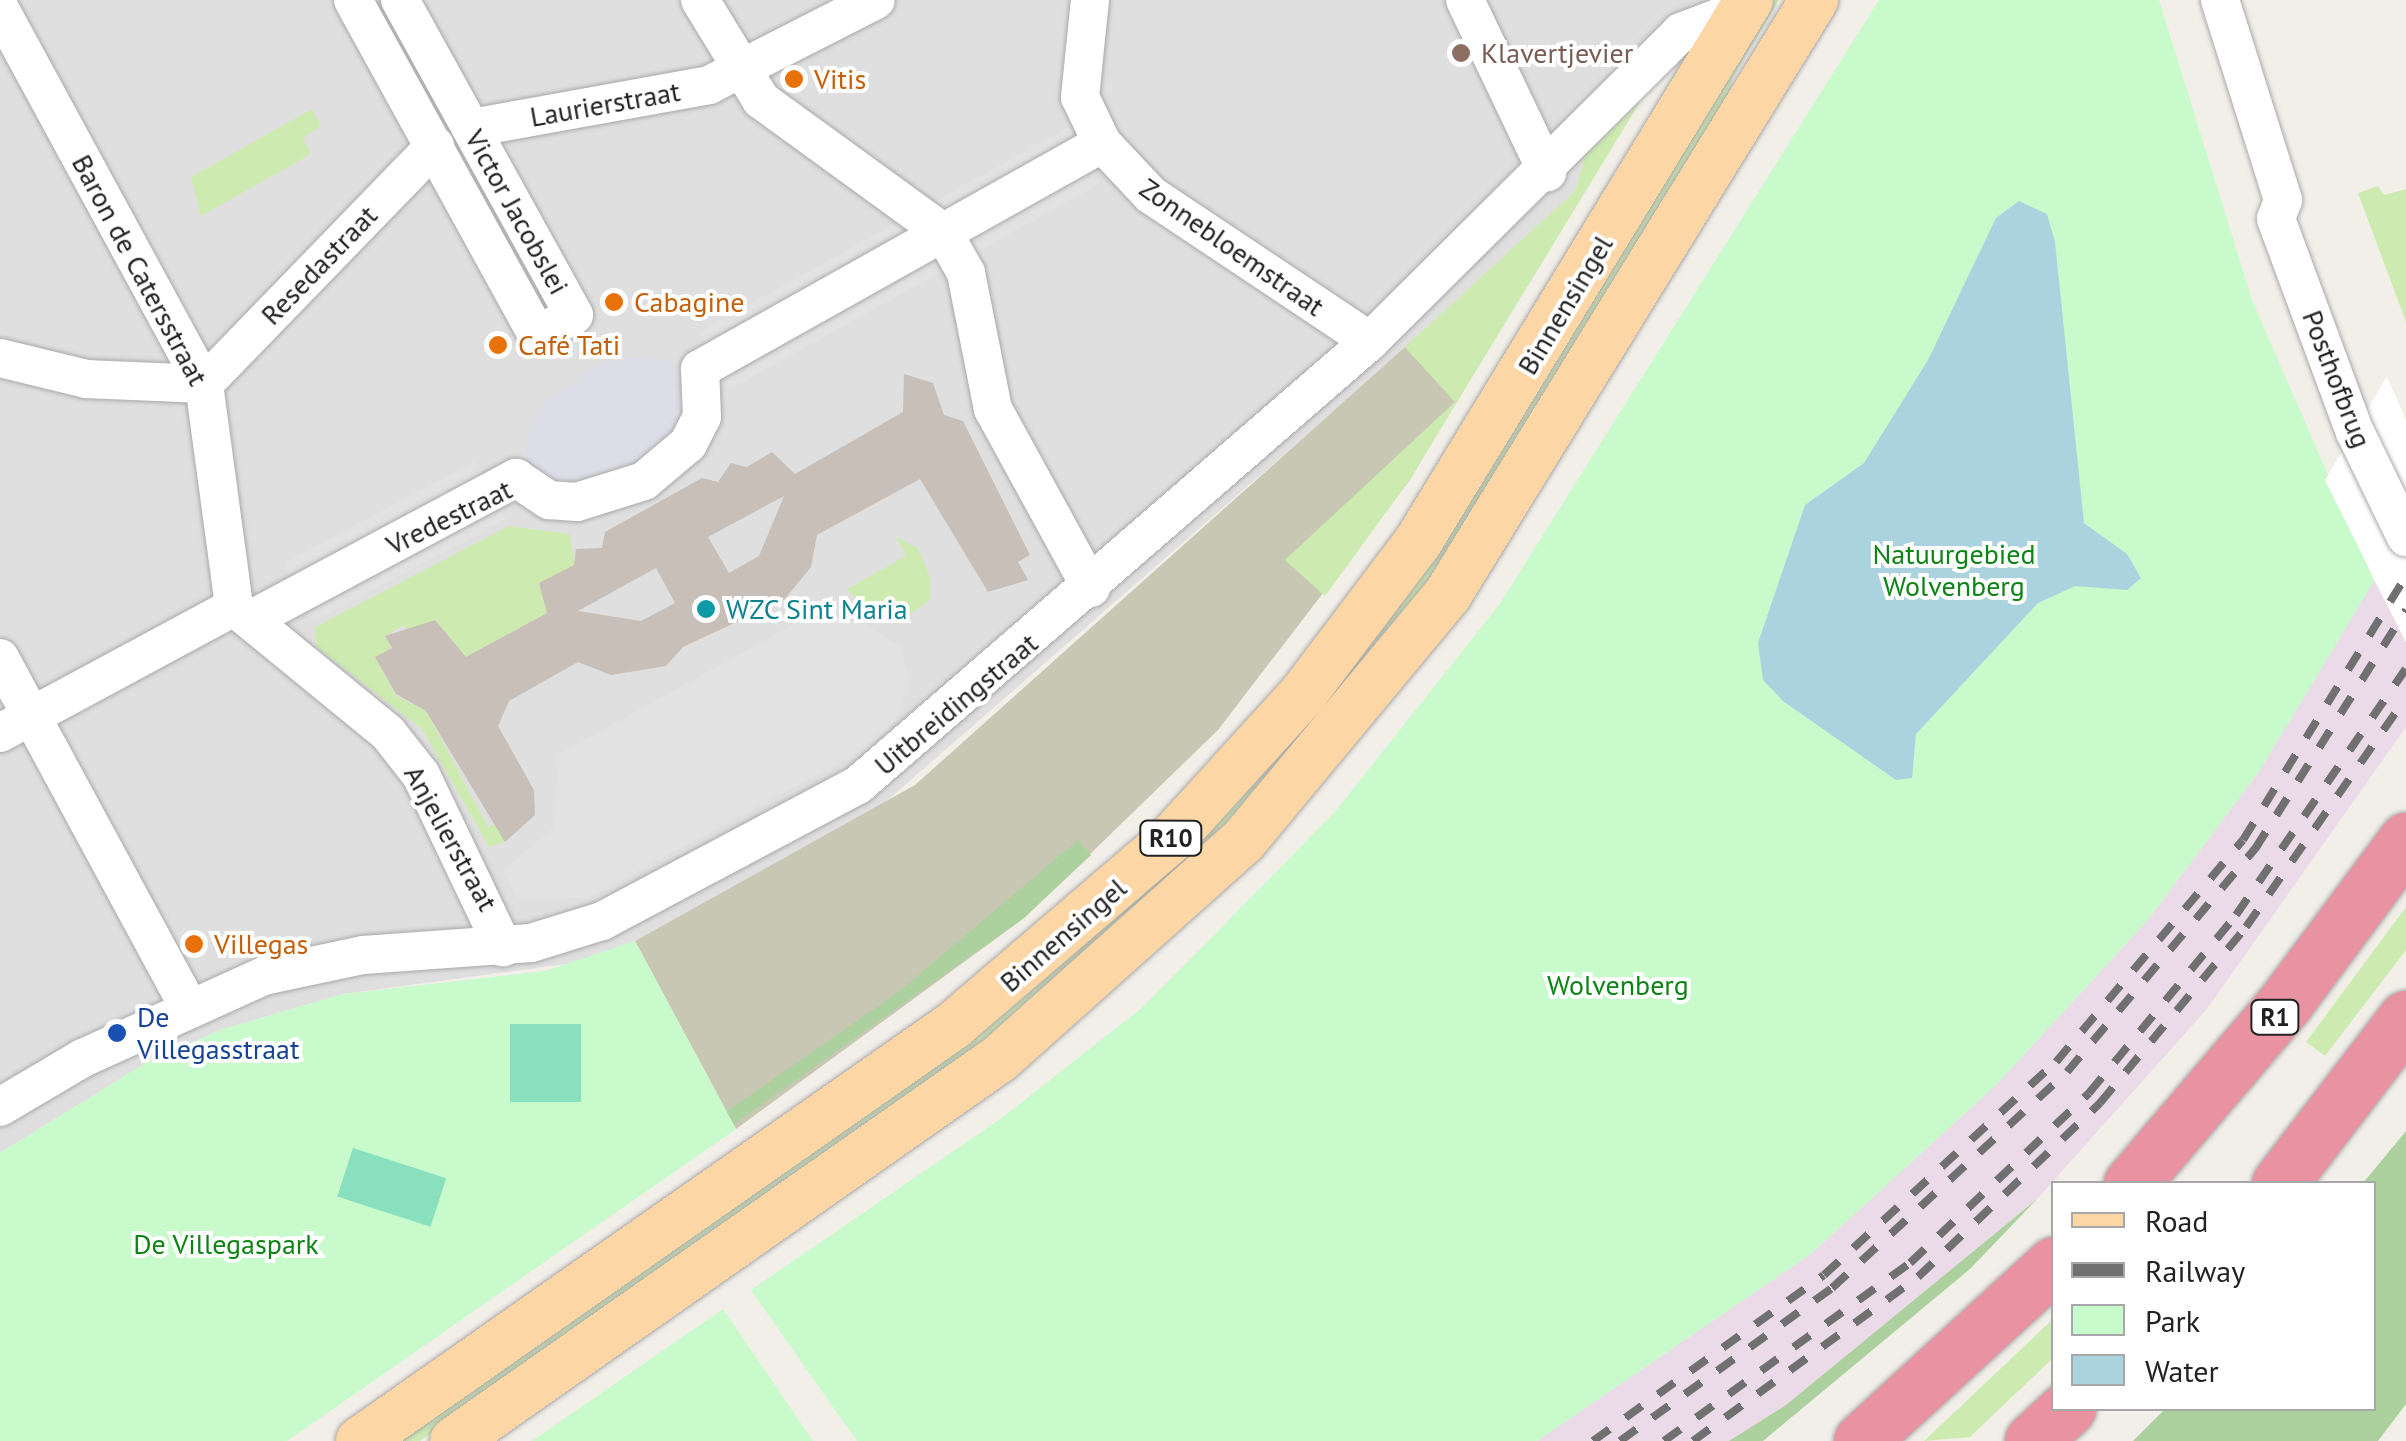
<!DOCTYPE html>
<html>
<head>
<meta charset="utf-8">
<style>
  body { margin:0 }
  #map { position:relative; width:2406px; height:1441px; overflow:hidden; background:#f2efe9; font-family:"PT Sans",sans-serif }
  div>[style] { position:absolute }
  .residential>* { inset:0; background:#e0dfdf }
  .industrial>* { inset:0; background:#ebdbe8 }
  .construction>* { inset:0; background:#c7c7b4 }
  .grass>* { inset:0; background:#cdebb0 }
  .forest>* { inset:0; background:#add19e }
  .park>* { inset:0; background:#c8facc }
  .pitch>* { inset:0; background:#88e0be; transform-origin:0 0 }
  .parking>* { inset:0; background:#e2e2e2; transform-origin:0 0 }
  .plaza>* { inset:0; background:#dddde8 }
  .water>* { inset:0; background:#aad3df }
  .pier>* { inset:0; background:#fff }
  .building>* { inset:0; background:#c7bfb8 }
  .roads { filter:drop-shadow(0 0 2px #a9a9a9) drop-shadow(0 0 2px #a9a9a9) }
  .minor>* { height:38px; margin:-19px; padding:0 19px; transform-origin:19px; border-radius:19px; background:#fff }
  .major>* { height:48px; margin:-24px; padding:0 24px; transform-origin:24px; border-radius:24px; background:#fcd6a4 }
  .highway>* { height:55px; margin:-27.5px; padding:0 27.5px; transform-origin:27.5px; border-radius:27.5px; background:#e892a2 }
  .rail>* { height:8px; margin-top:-4px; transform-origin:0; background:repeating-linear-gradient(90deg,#707070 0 20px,transparent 0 40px) }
  .dots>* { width:28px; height:28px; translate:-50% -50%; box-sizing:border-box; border:5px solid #fff; border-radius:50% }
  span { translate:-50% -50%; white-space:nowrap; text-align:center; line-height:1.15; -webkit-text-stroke:8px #fff; paint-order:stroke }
  .shield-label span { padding:2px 8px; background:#fff; border:2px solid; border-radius:8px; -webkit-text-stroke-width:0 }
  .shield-label { font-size:25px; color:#222; font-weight:700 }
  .education-label { font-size:28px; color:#785e54 }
  .left { translate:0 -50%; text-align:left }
  .food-label { font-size:28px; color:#c56008 }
  .street-label { font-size:28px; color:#222 }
  .park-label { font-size:28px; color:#0c8416 }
  .culture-label { font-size:28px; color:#0d838f }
  .transit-label { font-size:28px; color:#164399 }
  .legend { position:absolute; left:2051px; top:1181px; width:325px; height:230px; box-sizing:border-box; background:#fff; border:2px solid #a7a7a7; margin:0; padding:12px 18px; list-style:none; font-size:30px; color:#222 }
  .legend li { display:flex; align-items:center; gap:20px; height:50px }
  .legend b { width:50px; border:2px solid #a7a7a7 }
</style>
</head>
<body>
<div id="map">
  <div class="residential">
    <div style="clip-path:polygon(0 0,1736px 0,1682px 45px,1585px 156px,1575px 191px,1484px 280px,866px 819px,635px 941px,574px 963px,343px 994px,223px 1029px,149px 1061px,0 1153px)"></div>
  </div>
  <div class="industrial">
    <div style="clip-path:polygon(2374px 581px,2406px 642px,2406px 727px,2207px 1009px,2037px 1199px,1786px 1405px,1729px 1441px,1537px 1441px,1812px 1253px,1997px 1084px,2147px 921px,2260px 770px)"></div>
  </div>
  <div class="construction">
    <div style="clip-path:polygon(1405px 347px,1456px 402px,1409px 481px,1218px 730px,1024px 918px,736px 1129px,635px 941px,915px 785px)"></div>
  </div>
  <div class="grass">
    <div style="clip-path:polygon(1767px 0,1779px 0,1734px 75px,1720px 123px,1453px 554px,1226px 834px,1003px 1035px,420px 1441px,393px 1441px,1184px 851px)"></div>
    <div style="clip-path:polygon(1640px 102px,1409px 481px,1325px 596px,1285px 560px,1455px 402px,1405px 347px,1575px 191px,1585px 156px)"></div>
    <div style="clip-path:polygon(312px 109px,321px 126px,303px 138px,311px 154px,201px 216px,191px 177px)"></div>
    <div style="clip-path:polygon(2378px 186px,2384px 195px,2406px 189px,2406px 322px,2358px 193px)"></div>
    <div style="clip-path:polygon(509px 526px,570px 534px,575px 568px,539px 583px,551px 611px,466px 657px,403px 626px,387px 635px,391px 647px,377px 660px,396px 696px,426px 711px,488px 827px,495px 824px,505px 842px,489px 847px,422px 729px,316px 646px,315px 627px)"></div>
    <div style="clip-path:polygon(896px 537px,918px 548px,930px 577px,930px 600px,901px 620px,863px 609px,847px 589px,906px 556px)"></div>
    <div style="clip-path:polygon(2406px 907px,2406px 950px,2325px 1056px,2306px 1042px)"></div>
    <div style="clip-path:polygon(2053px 1319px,2053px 1358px,1970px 1437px,1924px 1441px)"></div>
  </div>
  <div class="forest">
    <div style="clip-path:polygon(1078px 840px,1091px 855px,1024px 918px,734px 1124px,726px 1112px,897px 993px)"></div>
    <div style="clip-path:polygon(2406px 1131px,2406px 1404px,2378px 1441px,2133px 1441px,2165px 1409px,2374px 1408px,2374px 1184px,2363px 1183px)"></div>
    <div style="clip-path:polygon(2037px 1199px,1970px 1269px,1763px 1441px,1729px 1441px,1786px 1405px)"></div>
  </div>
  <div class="park">
    <div style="clip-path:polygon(1879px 0,2159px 0,2252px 300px,2374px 581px,2260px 770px,2147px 921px,1997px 1084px,1812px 1253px,1537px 1441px,857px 1441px,751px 1290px,1003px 1117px,1143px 1007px,1334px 813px,1499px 605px)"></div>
    <div style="clip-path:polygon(635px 941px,736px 1129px,287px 1441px,0 1441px,0 1153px,149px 1061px,223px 1029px,343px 994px,545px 971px)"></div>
    <div style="clip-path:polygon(723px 1309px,813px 1441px,532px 1441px)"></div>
  </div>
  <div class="pitch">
    <div style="left:581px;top:1024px;width:78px;height:71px;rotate:90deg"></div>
    <div style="left:353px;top:1148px;width:98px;height:51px;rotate:18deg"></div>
  </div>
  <div class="parking">
    <div style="left:1069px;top:127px;width:65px;height:423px;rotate:61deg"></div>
    <div style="left:475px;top:461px;width:66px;height:217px;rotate:62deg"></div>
    <div style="clip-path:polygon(812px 614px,857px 620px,898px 645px,910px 675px,898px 720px,863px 750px,588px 898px,518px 898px,502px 871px,553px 828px,559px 754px)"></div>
  </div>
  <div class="plaza">
    <div style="clip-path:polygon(641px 356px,666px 359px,685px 376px,686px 421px,639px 468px,571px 490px,545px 484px,523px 463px,535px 411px,597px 365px)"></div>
  </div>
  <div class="water">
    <div style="clip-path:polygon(2019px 201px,2047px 214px,2055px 242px,2084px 523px,2127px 554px,2141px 578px,2127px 590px,2075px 586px,2038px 603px,1916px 734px,1912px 778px,1896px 780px,1783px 701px,1763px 680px,1758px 643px,1805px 505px,1864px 463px,1928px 360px,1996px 218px)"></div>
  </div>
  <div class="pier">
    <div style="clip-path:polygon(2387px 377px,2406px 420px,2406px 642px,2325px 480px)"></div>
  </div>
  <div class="building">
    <div style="clip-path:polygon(evenodd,904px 374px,933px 383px,944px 415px,963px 421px,1030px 555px,1018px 562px,1028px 580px,988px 592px,920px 479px,817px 535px,811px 567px,784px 600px,683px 647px,666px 666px,611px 675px,578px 662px,509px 701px,498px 726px,534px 790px,535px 815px,505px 842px,426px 711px,396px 694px,375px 657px,392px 648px,385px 636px,435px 620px,466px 657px,547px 613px,539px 583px,574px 565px,576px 549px,602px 548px,605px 532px,702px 478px,718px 482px,731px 463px,747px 467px,772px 452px,795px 474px,903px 412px,904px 374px,784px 496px,759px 556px,729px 573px,708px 537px,784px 496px,904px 374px,656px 568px,675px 603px,641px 621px,578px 611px,656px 568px)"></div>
  </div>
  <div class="roads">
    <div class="minor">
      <div style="left:353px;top:0;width:382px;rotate:61.2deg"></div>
      <div style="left:537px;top:335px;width:42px;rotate:-28.4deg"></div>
      <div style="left:574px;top:315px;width:360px;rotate:-118.9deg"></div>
      <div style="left:700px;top:0;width:117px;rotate:58.6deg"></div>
      <div style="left:761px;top:100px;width:225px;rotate:36deg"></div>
      <div style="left:943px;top:232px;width:47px;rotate:60.7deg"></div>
      <div style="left:966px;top:273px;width:139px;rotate:78.8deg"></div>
      <div style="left:993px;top:409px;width:204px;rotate:61.3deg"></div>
      <div style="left:1090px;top:0;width:98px;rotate:95.9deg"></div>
      <div style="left:1080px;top:97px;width:51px;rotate:64.4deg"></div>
      <div style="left:1102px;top:143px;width:71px;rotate:46.7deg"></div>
      <div style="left:1151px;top:195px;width:263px;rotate:33.7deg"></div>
      <div style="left:1465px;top:0;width:191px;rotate:64.5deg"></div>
      <div style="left:2220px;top:0;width:210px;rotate:72.5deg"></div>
      <div style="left:2283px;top:200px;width:20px;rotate:110deg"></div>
      <div style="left:2276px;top:219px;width:227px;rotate:69.7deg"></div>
      <div style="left:2355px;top:432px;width:117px;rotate:64.1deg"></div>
      <div style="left:0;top:9px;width:427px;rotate:61.5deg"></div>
      <div style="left:204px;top:384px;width:225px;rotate:82.3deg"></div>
      <div style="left:471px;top:128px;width:242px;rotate:-10.2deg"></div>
      <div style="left:709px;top:85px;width:187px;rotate:-27deg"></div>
      <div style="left:0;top:358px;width:89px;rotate:13.7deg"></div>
      <div style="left:86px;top:379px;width:118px;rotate:2.4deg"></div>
      <div style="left:204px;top:384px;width:332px;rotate:-45.9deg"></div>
      <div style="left:250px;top:620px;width:302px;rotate:-28.1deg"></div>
      <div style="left:516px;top:478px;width:40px;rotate:34deg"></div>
      <div style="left:549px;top:500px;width:28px;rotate:4deg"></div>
      <div style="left:577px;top:502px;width:70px;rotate:-17.4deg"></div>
      <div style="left:644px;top:481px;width:57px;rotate:-40.1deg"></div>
      <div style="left:688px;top:444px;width:30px;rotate:-63deg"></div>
      <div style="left:702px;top:417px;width:48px;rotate:-92.4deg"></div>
      <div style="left:700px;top:369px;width:461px;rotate:-29.3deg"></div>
      <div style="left:0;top:658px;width:396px;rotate:61.6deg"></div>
      <div style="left:0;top:733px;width:266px;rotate:-28.3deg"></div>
      <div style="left:234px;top:607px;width:199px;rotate:39.3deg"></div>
      <div style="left:388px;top:733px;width:53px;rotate:51.8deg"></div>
      <div style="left:421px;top:775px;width:191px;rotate:64.5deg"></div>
      <div style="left:0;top:1107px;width:96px;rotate:-30.6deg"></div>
      <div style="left:83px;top:1058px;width:199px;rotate:-24.4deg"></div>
      <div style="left:264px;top:976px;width:101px;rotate:-12deg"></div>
      <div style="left:363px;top:955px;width:168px;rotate:-4.1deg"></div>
      <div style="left:531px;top:943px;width:74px;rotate:-17.2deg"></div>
      <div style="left:602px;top:921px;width:290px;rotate:-28deg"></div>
      <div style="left:858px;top:785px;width:678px;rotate:-40.93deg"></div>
      <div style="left:1370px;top:341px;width:438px;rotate:-44.8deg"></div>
      <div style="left:1681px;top:32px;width:67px;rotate:-20.9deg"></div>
    </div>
    <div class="major">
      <div style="left:360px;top:1441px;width:725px;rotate:-35deg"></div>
      <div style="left:954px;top:1025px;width:287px;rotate:-40.6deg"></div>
      <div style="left:1172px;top:838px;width:195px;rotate:-47.7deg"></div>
      <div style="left:1303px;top:694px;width:191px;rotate:-52.9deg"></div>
      <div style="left:1418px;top:542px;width:635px;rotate:-58.59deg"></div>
      <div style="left:454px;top:1441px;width:666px;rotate:-35.03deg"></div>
      <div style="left:999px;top:1059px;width:327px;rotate:-41.8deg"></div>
      <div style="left:1243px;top:841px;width:321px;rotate:-50.3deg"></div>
      <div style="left:1448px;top:594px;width:698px;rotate:-58.36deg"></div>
    </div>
    <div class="highway">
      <div style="left:2131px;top:1184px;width:238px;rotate:-49.6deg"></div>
      <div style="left:2285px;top:1003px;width:203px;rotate:-53.4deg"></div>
      <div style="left:2279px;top:1184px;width:209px;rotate:-52.6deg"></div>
      <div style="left:1861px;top:1441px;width:262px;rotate:-42.5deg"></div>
      <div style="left:2032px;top:1441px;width:49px;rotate:-42.5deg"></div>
    </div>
  </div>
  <div class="rail">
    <div style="left:1593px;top:1441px;width:284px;rotate:-35.7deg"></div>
    <div style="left:1824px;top:1275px;width:315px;rotate:-42.6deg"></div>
    <div style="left:2056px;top:1062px;width:290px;rotate:-49.9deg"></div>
    <div style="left:2243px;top:840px;width:310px;rotate:-58.3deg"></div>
    <div style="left:1620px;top:1441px;width:261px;rotate:-35.8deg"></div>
    <div style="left:1832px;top:1288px;width:319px;rotate:-42.6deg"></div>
    <div style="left:2067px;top:1072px;width:292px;rotate:-49.9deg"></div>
    <div style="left:2255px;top:849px;width:283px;rotate:-57.7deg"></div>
    <div style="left:1664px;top:1441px;width:304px;rotate:-35.9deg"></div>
    <div style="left:1910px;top:1263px;width:247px;rotate:-43.5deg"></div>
    <div style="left:2089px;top:1093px;width:231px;rotate:-50.4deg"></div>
    <div style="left:2236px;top:915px;width:299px;rotate:-55.4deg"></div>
    <div style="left:1693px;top:1441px;width:278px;rotate:-36.1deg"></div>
    <div style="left:1918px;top:1277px;width:252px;rotate:-43.7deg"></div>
    <div style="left:2100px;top:1103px;width:229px;rotate:-50.3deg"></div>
    <div style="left:2246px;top:927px;width:279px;rotate:-55.1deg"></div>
  </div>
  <div class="dots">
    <div style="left:1461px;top:53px;background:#8d6e63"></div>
    <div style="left:794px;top:79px;background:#e8710a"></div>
    <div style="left:614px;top:302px;background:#e8710a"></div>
    <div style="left:498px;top:345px;background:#e8710a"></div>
    <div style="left:706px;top:609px;background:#0f9aa8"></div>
    <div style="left:194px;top:944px;background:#e8710a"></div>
    <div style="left:117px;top:1033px;background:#1a4fb4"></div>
  </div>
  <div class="shield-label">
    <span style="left:1171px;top:838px">R10</span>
    <span style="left:2275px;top:1017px">R1</span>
  </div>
  <div class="education-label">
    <span class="left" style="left:1481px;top:53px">Klavertjevier</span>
  </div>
  <div class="food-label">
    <span class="left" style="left:814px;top:79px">Vitis</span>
    <span class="left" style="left:634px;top:302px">Cabagine</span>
    <span class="left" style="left:518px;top:345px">Café Tati</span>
    <span class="left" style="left:214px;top:944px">Villegas</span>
  </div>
  <div class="street-label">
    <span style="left:605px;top:104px;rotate:-10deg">Laurierstraat</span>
    <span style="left:517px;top:212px;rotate:61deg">Victor Jacobslei</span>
    <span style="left:1232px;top:247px;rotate:35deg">Zonnebloemstraat</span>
    <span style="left:319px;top:265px;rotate:-46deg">Resedastraat</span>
    <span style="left:140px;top:270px;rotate:62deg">Baron de Catersstraat</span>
    <span style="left:1565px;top:305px;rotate:-59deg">Binnensingel</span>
    <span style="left:2337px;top:379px;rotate:69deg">Posthofbrug</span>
    <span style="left:449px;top:517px;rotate:-26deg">Vredestraat</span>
    <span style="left:956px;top:704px;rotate:-40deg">Uitbreidingstraat</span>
    <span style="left:451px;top:838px;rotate:61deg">Anjelierstraat</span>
    <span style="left:1063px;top:935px;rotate:-41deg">Binnensingel</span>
  </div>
  <div class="park-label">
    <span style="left:1954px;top:570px">Natuurgebied<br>Wolvenberg</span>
    <span style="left:1618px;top:985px">Wolvenberg</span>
    <span style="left:226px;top:1244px">De Villegaspark</span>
  </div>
  <div class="culture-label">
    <span class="left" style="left:726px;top:609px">WZC Sint Maria</span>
  </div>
  <div class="transit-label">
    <span class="left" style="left:137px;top:1033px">De<br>Villegasstraat</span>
  </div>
  <ul class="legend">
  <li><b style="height:12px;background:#fcd6a4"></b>Road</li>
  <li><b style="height:12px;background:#707070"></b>Railway</li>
  <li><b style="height:28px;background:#c8facc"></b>Park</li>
  <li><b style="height:28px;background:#aad3df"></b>Water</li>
  </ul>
</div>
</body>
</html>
